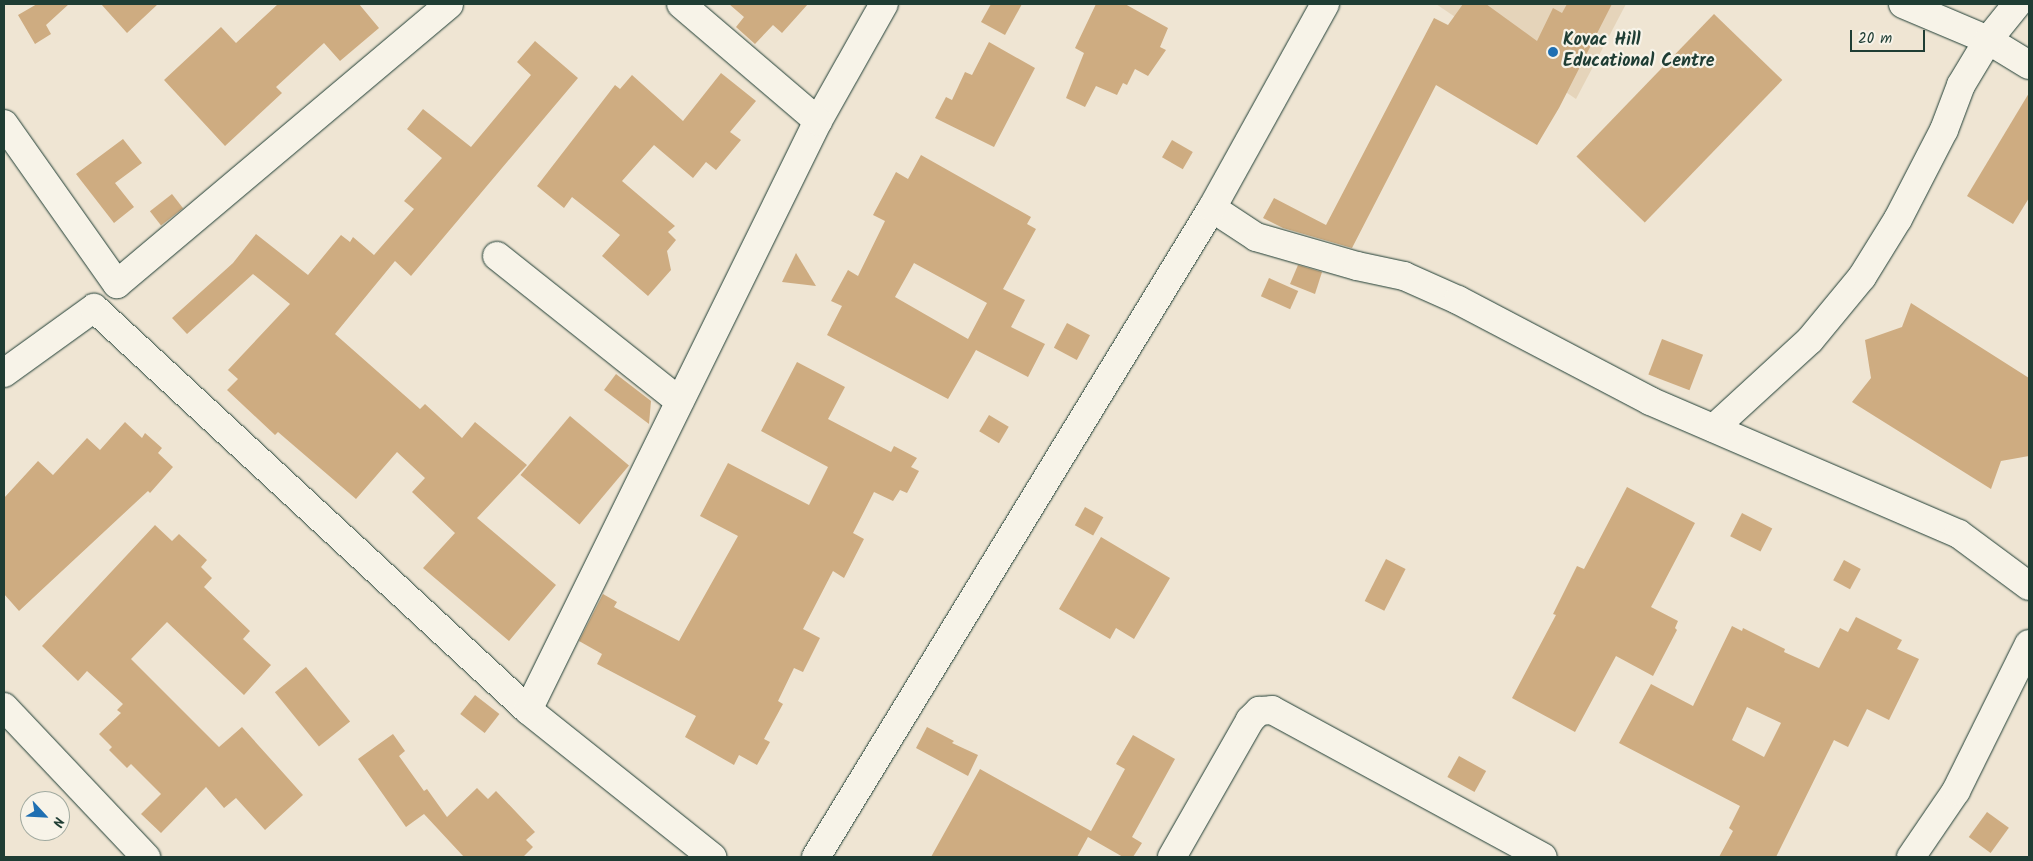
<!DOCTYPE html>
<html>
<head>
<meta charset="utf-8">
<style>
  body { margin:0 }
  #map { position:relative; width:2033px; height:861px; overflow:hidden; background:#efe5d3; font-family:Kalam,sans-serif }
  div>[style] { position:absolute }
  .built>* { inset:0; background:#e5d4ba }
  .building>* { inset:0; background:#ceac81; transform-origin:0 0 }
  .roads { filter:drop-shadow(0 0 1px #1f3d34) drop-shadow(0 0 1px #1f3d34) }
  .minor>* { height:28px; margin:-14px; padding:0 14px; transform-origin:14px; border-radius:14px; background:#f7f3e8 }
  .tertiary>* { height:28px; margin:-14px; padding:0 14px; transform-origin:14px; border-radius:14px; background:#f7f3e8 }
  .dots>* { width:14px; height:14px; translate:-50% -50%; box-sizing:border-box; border:2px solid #f7f3e8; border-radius:50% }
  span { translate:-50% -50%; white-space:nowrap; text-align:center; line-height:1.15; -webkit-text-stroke:4.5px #f7f3e8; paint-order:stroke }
  .poi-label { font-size:18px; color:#1f3d34; font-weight:700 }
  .left { translate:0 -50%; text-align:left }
  .frame { position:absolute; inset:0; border:5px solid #1f3d34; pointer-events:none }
  .north { position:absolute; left:20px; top:791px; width:50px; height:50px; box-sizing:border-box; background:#f7f3e8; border:1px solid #a1aaa0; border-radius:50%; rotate:115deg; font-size:14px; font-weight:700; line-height:20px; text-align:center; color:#1f3d34 }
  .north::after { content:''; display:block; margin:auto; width:18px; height:22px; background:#1f6fb2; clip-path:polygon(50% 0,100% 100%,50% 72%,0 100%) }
  .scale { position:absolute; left:1850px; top:30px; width:75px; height:22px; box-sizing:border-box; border:2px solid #1f3d34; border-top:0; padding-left:6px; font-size:15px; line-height:18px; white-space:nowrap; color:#1f3d34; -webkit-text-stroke:4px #f7f3e8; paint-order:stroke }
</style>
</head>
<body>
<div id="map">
  <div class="built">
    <div style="clip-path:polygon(1436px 4px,1626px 4px,1576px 99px)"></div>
  </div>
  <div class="building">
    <div style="clip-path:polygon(37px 4px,69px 4px,46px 25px,51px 34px,35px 44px,18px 15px)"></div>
    <div style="clip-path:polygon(101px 4px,158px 4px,127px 33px)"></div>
    <div style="clip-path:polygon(278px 4px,359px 4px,379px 28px,340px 61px,324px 43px,276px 87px,282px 93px,225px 146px,164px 80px,221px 27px,236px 43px)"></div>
    <div style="clip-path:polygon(729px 4px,808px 4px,782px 33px,773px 25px,755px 44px,736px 27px,744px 17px)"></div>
    <div style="clip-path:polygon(991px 4px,1022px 4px,1005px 35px,981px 22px)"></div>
    <div style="clip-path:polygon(1096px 4px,1125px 4px,1168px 28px,1160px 47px,1166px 50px,1148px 76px,1135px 69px,1127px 85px,1123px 83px,1117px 95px,1096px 86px,1085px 107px,1066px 98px,1084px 53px,1075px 48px)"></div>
    <div style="clip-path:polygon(1463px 4px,1486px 4px,1537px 41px,1553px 8px,1562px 13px,1567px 4px,1612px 4px,1559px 108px,1537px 145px,1436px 85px,1352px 248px,1283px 228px,1263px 218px,1274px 198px,1326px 225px,1434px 18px,1448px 25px)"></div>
    <div style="left:1714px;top:14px;width:95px;height:198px;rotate:44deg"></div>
    <div style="clip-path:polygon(535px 41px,578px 78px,411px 276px,395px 261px,335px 334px,420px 409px,425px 404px,462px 438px,475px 422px,527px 465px,477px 518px,556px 585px,509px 641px,423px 568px,455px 533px,412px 492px,425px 478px,397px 452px,356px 499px,278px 432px,275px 435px,227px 390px,238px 379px,228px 370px,290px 304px,253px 274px,187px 334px,172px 318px,233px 263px,256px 234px,308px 275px,341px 235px,350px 242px,353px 237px,374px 255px,414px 209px,404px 201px,442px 158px,407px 129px,423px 109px,471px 147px,531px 75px,517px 62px)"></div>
    <div style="clip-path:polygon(989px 42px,1035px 68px,994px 147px,935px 118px,946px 97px,952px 100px,965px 72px,972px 75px)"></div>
    <div style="clip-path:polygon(721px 73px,756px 101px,730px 132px,741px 140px,716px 170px,706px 162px,693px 178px,654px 145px,622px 181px,675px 226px,668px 232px,676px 240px,667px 251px,671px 270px,648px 296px,602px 256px,620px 235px,572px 197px,564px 208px,537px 186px,615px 85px,620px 89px,632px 75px,683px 121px)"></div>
    <div style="clip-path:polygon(2029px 93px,2029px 198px,2013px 224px,1967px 196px)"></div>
    <div style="clip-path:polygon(123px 139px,142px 163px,115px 183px,134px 207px,114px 223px,76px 174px)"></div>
    <div style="left:1172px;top:140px;width:24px;height:20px;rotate:30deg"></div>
    <div style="clip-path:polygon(evenodd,921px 155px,1031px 217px,1027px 224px,1036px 229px,1003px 289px,1025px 300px,1011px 327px,1045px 344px,1028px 377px,976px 350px,948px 399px,827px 335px,842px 306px,831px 301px,848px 270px,858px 276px,885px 221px,873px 215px,896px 172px,908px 179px,921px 155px,914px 263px,987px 303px,968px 339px,895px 297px,914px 263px)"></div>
    <div style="left:172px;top:194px;width:18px;height:28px;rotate:52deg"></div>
    <div style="clip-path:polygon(796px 253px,816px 286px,782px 282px)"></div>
    <div style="clip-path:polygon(1298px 265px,1322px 272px,1315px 294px,1290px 284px)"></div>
    <div style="left:1269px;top:278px;width:32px;height:20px;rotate:24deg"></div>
    <div style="clip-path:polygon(1911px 303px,2029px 378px,2029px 456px,2001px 461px,1991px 489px,1852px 402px,1871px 378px,1865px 340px,1902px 327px)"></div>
    <div style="left:1067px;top:323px;width:26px;height:28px;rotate:28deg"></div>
    <div style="left:1662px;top:339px;width:44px;height:38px;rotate:21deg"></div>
    <div style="clip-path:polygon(797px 362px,845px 387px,828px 419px,891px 452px,894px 446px,917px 458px,911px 467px,919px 471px,907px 493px,900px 490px,893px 501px,874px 492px,853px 533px,864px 539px,844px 578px,833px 571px,803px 629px,820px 638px,803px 672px,794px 668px,778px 701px,783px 704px,764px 739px,770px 742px,757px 765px,739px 755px,734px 765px,685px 737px,696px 716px,597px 664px,602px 654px,579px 641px,603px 594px,617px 602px,614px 607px,679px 641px,738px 536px,700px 516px,728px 463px,809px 505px,828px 467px,761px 431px)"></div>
    <div style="clip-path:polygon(616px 374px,651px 401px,649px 424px,604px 390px)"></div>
    <div style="left:989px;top:415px;width:23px;height:19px;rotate:31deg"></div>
    <div style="left:570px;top:416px;width:77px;height:77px;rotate:40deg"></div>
    <div style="clip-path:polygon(125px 422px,142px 438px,145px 433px,162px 448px,158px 453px,173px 467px,150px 493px,148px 491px,19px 611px,4px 594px,4px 498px,38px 461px,53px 475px,87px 438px,100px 450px)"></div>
    <div style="clip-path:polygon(1627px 487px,1695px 523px,1651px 607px,1678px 621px,1675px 628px,1677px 630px,1653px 676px,1616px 656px,1575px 732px,1512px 698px,1556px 615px,1553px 614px,1577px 566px,1584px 569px)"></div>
    <div style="left:1085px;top:507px;width:21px;height:21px;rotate:29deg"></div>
    <div style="left:1742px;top:513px;width:34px;height:26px;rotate:27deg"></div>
    <div style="clip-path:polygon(155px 525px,172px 541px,179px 534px,207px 560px,201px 567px,212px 578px,204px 587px,250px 631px,243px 639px,271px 665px,244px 695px,167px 622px,131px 659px,219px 747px,242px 727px,303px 795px,265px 830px,236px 798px,224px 808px,206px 787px,161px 833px,141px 814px,161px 794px,131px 764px,127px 768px,109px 750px,112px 747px,99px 734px,121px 713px,117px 710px,123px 704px,87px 671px,78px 681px,42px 646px)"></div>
    <div style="clip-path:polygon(1101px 537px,1170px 578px,1134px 639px,1116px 628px,1110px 639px,1059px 609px)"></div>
    <div style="left:1386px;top:559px;width:22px;height:47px;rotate:27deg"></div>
    <div style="left:1844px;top:560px;width:19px;height:23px;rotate:28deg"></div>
    <div style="clip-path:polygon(evenodd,1856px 617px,1902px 640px,1897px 649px,1919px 659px,1889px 720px,1867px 709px,1848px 747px,1834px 740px,1776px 857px,1719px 857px,1733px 831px,1729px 828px,1740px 806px,1619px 743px,1651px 684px,1693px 706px,1732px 626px,1742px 631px,1743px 628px,1785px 649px,1784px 652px,1819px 668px,1840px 628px,1848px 632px,1856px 617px,1747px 707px,1781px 723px,1764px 757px,1732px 740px,1747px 707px)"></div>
    <div style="left:306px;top:667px;width:70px;height:40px;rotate:51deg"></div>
    <div style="left:475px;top:695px;width:31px;height:24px;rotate:38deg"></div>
    <div style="clip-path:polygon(927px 727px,954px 741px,952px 743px,978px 755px,968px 776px,916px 748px)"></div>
    <div style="clip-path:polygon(393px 734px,405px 751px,399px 756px,424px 791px,427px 789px,447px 817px,477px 788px,488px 799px,496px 791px,535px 832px,526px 840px,533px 847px,523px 857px,464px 857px,424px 814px,406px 827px,358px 759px)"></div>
    <div style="clip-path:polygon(1133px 735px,1175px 759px,1132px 837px,1142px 843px,1133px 857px,1123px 857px,1088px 837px,1077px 857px,931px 857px,980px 769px,1091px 831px,1125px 769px,1116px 764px)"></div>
    <div style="left:1459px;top:756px;width:31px;height:24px;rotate:29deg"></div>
    <div style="left:1987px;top:812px;width:27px;height:31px;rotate:36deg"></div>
  </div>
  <div class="roads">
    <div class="minor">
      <div style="left:1903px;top:4px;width:92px;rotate:23deg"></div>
      <div style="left:1988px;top:40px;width:48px;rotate:31.4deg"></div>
      <div style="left:818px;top:121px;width:134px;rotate:-60.6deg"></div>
      <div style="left:4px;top:124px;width:196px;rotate:54.8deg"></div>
      <div style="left:117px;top:284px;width:434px;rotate:-40.1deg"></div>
      <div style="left:1212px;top:208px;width:53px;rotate:33.4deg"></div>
      <div style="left:1256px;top:237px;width:105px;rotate:16deg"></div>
      <div style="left:1357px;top:266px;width:48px;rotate:12deg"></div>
      <div style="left:1404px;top:276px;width:59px;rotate:24deg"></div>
      <div style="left:1458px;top:300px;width:217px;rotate:27.7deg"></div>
      <div style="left:1650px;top:401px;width:336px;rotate:23.3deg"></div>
      <div style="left:1959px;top:534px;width:87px;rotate:36.6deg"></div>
      <div style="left:497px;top:256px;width:233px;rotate:38.5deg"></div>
      <div style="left:4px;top:373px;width:111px;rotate:-35.8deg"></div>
      <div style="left:94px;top:308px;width:592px;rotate:42.81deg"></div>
      <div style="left:528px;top:710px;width:236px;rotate:38.6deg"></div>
      <div style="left:1714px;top:428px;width:130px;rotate:-42.5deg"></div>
      <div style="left:1810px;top:340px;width:82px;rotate:-50.5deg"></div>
      <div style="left:1862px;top:277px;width:68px;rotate:-58.2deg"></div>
      <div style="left:1898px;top:219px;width:100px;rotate:-62.7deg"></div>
      <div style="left:1944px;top:130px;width:48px;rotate:-69.3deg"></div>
      <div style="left:1961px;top:85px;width:52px;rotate:-59deg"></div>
      <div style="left:1988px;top:40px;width:46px;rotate:-51.1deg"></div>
      <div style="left:528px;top:710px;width:657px;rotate:-63.79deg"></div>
      <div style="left:818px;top:121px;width:180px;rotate:-139.5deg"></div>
      <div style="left:1172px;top:857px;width:158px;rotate:-60.3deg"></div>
      <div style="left:1250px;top:720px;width:13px;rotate:-45deg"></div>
      <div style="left:1259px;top:711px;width:13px;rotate:-4deg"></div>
      <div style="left:1272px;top:710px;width:308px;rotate:28.5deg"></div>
      <div style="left:1911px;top:857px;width:80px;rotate:-55.7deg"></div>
      <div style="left:1956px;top:791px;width:164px;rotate:-63.6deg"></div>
    </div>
    <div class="tertiary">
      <div style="left:4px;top:707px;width:207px;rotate:46.6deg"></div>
      <div style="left:816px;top:857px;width:760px;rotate:-58.61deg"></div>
      <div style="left:1212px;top:208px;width:233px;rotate:-61deg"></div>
    </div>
  </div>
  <div class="dots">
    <div style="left:1553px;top:52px;background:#1f6fb2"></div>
  </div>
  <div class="poi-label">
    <span class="left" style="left:1563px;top:52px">Kovac Hill<br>Educational Centre</span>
  </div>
  <div class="frame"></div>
  <div class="north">N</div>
  <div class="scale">20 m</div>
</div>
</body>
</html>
